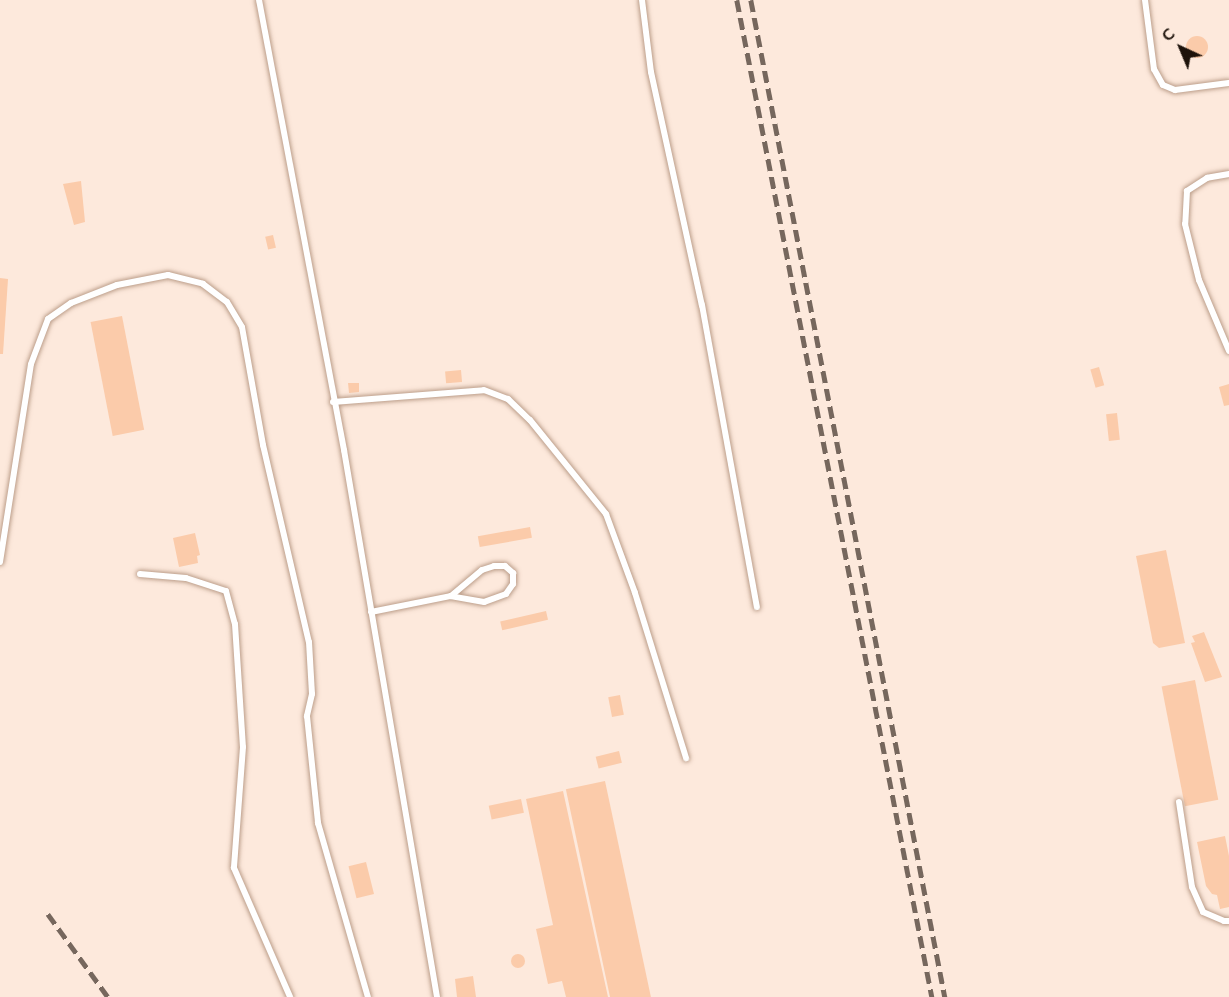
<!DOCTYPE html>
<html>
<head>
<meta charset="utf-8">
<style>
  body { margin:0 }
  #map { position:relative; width:1229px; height:997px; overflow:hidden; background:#fde9dc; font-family:"Nunito Sans",sans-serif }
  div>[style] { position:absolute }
  .building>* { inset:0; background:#fbcbaa; transform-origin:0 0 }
  .round { border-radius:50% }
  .roads { filter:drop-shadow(0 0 2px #bc9e8a) drop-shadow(0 0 2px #bc9e8a) }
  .service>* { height:6px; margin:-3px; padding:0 3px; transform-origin:3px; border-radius:3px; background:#fff }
  .rail>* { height:4.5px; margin-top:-2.25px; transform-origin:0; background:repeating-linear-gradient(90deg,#76675d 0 12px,transparent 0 18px) }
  span { translate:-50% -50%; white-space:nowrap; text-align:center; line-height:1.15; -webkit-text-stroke:4.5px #fde9dc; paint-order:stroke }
  .north { position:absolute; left:1151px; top:18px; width:60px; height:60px; -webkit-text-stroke:4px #fde9dc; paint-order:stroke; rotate:316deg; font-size:16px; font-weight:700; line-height:24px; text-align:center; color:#1d120a }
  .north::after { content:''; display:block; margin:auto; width:21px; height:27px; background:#1d120a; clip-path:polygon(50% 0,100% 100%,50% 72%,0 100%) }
</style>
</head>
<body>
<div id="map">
  <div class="building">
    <div class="round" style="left:1186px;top:36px;width:22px;height:22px"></div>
    <div style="clip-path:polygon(81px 181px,85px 222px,74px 225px,63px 184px)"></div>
    <div style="left:273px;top:235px;width:13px;height:8px;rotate:77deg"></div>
    <div style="clip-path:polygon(0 278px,8px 279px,3px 354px,0 354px)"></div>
    <div style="left:122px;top:316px;width:116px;height:32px;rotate:79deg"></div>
    <div style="left:1099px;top:367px;width:19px;height:9px;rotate:74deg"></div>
    <div style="left:461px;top:370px;width:12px;height:16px;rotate:85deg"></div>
    <div style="clip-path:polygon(348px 383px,359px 383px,359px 392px,349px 393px)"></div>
    <div style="clip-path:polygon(1229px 384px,1229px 405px,1224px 406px,1219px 387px)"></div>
    <div style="left:1117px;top:413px;width:27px;height:11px;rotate:84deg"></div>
    <div style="left:530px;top:527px;width:11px;height:53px;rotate:80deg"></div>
    <div style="clip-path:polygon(195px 533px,200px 555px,197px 556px,198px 563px,179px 567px,173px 538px)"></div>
    <div style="clip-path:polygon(1166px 550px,1185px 643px,1159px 648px,1153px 643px,1136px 556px)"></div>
    <div style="left:546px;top:611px;width:9px;height:47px;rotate:77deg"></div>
    <div style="clip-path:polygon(1204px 632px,1222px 677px,1205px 682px,1191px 643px,1195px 642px,1192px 636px)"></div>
    <div style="left:1195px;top:680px;width:122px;height:34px;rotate:79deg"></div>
    <div style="left:620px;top:695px;width:20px;height:12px;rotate:79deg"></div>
    <div style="left:619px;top:751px;width:12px;height:24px;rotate:76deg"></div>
    <div style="left:605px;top:781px;width:221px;height:40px;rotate:78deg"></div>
    <div style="clip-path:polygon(563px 791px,608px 997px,566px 997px,562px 981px,548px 984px,536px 929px,553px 925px,526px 799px)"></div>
    <div style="left:521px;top:799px;width:14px;height:33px;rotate:78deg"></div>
    <div style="clip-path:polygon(1225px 836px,1229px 856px,1229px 907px,1220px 909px,1217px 895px,1212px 894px,1206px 886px,1197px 842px)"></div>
    <div style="left:366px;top:862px;width:33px;height:18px;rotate:76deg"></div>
    <div class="round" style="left:511px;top:954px;width:14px;height:14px"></div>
    <div style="clip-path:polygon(473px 976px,476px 997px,457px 997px,455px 979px)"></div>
  </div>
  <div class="roads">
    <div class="service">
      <div style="left:259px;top:0;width:458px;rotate:79.3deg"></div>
      <div style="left:344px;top:450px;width:555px;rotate:80.35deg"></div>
      <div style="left:642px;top:0;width:73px;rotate:82.9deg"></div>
      <div style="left:651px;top:72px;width:239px;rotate:77.7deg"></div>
      <div style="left:702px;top:305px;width:307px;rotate:79.7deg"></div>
      <div style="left:1145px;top:0;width:70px;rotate:82.6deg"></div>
      <div style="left:1154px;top:69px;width:18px;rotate:61deg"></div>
      <div style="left:1163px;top:85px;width:13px;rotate:23deg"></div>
      <div style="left:1175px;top:90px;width:54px;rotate:-7.4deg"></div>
      <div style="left:1229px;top:174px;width:22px;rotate:170deg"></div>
      <div style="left:1207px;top:178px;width:24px;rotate:147deg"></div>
      <div style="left:1187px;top:191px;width:33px;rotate:93deg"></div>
      <div style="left:1185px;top:224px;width:58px;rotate:76deg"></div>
      <div style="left:1199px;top:280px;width:77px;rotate:67.1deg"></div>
      <div style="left:333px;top:402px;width:151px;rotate:-4.5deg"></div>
      <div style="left:484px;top:390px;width:26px;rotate:21deg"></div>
      <div style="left:508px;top:399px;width:30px;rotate:44deg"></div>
      <div style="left:530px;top:420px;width:121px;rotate:51deg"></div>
      <div style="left:606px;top:514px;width:84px;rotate:69.8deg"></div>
      <div style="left:635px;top:593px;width:173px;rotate:72.8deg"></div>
      <div style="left:0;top:562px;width:200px;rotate:-81.1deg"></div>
      <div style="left:31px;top:364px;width:48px;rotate:-69.3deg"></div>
      <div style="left:48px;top:319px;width:28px;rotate:-35deg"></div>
      <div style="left:71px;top:303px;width:49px;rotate:-21.4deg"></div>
      <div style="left:117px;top:285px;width:52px;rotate:-11.1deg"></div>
      <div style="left:168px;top:275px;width:36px;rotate:14deg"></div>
      <div style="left:203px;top:284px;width:30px;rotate:37deg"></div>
      <div style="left:227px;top:302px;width:29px;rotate:59deg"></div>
      <div style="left:242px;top:327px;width:120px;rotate:79.9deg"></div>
      <div style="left:263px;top:445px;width:202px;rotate:76.9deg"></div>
      <div style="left:309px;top:642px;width:52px;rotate:86.7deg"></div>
      <div style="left:312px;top:694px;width:23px;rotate:103deg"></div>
      <div style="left:307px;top:716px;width:108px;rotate:84.1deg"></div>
      <div style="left:318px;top:823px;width:181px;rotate:74deg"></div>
      <div style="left:140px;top:574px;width:46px;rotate:5deg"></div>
      <div style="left:186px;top:578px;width:42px;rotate:18deg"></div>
      <div style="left:226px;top:591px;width:34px;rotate:75deg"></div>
      <div style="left:235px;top:624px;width:123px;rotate:86.3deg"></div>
      <div style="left:243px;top:747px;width:121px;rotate:94.3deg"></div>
      <div style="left:234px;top:868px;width:141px;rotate:66.5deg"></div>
      <div style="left:371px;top:612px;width:82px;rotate:-11.3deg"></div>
      <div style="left:451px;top:596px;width:40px;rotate:-40deg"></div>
      <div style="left:482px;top:570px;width:13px;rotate:-18deg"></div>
      <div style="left:494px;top:566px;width:11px"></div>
      <div style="left:505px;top:566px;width:11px;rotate:41deg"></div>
      <div style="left:513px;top:573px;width:11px;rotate:90deg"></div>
      <div style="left:513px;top:584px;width:12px;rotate:125deg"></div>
      <div style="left:506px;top:594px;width:23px;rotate:160deg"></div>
      <div style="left:484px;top:602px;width:34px;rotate:-170deg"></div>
      <div style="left:1179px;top:802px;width:86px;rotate:81.3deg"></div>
      <div style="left:1192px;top:887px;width:27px;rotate:66deg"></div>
      <div style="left:1203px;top:912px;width:23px;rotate:23deg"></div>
      <div style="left:1224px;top:921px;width:5px"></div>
    </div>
  </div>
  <div class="rail">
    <div style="left:737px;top:0;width:1016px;rotate:78.93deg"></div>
    <div style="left:751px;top:0;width:1016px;rotate:78.99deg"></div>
    <div style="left:48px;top:914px;width:102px;rotate:54.1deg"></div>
  </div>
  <div class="north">С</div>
</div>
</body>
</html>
